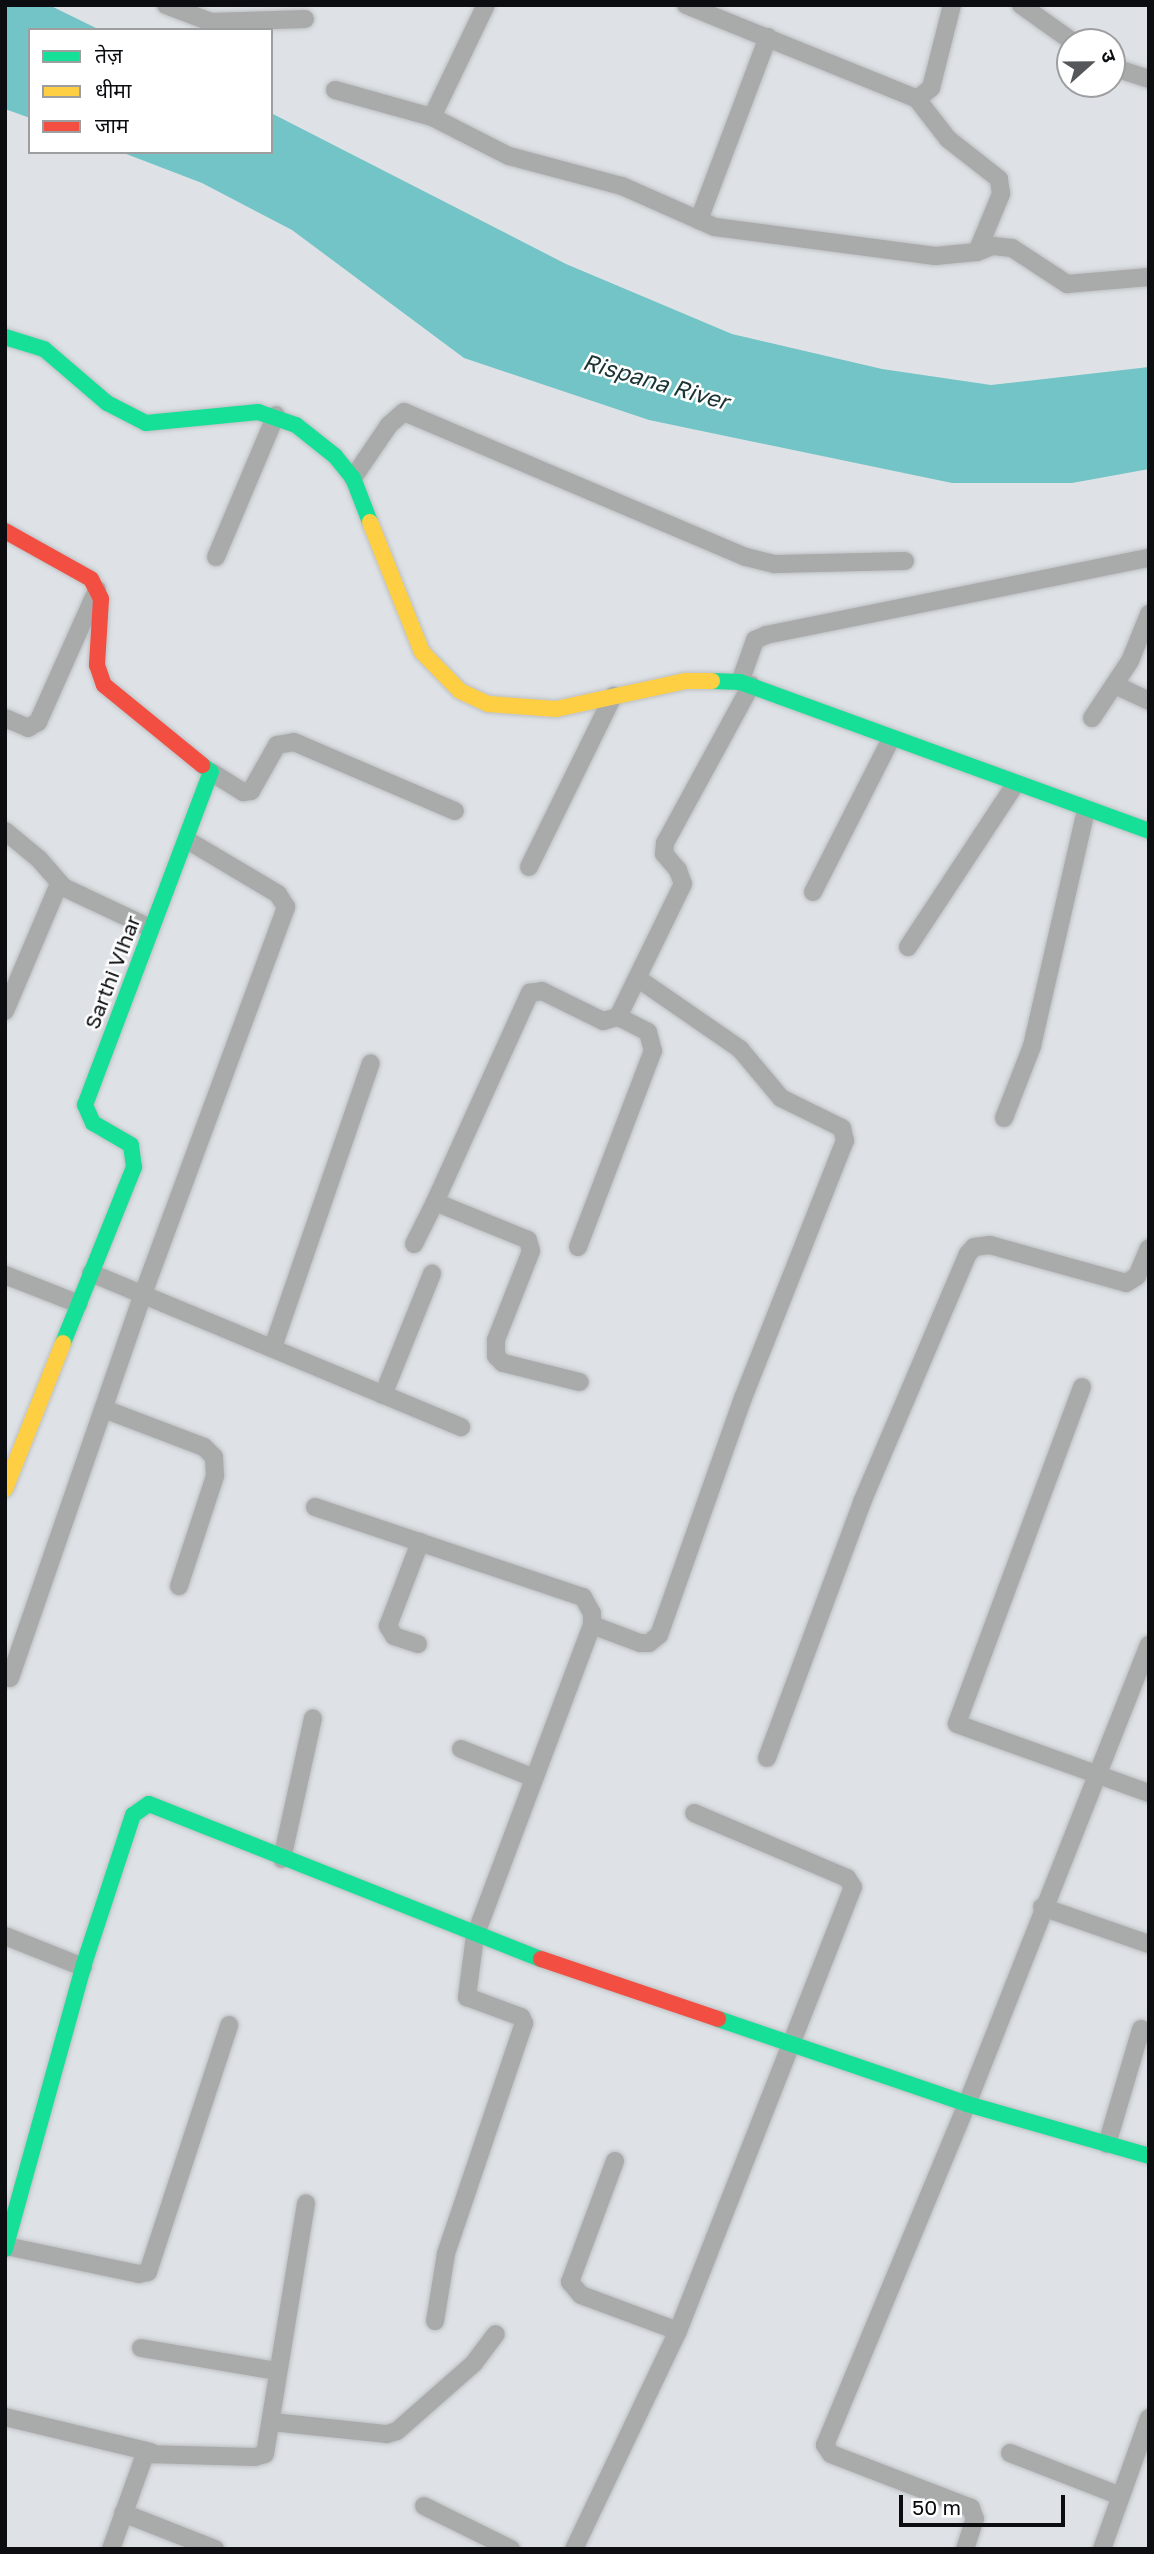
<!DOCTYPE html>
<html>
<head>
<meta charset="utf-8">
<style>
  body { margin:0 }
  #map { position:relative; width:1154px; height:2554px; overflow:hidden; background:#dee2e6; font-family:"Golos Text","Noto Sans Devanagari",sans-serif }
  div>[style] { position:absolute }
  .water>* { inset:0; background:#72c4c6 }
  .roads { filter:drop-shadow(0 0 2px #bdc0c3) drop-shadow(0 0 2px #bdc0c3) }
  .street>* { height:18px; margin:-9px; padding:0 9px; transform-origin:9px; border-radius:9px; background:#a9aaaa }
  .fast>* { height:16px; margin:-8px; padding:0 8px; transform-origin:8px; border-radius:8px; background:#16e098 }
  .slow>* { height:16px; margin:-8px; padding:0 8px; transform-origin:8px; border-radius:8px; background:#ffcf43 }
  .jam>* { height:16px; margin:-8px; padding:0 8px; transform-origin:8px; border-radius:8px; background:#f24e42 }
  span { translate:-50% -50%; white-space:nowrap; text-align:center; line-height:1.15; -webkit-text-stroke:5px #fff; paint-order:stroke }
  .street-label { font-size:21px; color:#0b0d10 }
  .water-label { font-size:23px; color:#1a3333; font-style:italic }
  .frame { position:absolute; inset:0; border:7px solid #0b0d10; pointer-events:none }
  .legend { position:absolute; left:28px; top:28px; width:245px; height:126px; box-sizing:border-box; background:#fff; border:2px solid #9d9e9f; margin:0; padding:9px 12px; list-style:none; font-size:21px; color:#0b0d10 }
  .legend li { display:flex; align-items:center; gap:14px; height:35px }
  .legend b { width:35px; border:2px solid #9d9e9f }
  .north { position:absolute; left:1056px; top:28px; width:70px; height:70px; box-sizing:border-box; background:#fff; border:2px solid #9d9e9f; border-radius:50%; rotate:69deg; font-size:19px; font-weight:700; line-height:28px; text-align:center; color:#0b0d10 }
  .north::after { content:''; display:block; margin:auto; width:24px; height:32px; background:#55585b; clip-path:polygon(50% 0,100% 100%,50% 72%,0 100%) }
  .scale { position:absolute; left:899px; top:2495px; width:166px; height:32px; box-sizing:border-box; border:4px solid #0b0d10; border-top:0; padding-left:9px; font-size:21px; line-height:24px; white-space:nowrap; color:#0b0d10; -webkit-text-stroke:5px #fff; paint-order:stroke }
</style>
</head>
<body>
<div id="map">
  <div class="water">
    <div style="clip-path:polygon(5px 5px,49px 5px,100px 30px,30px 30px,30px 118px,5px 109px)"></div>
    <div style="clip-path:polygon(271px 113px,566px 264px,732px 334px,882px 369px,991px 385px,1149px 367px,1149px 469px,1072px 483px,952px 483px,649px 420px,464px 358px,292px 230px,202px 183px,121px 152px,271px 152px)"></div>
  </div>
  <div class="roads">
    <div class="street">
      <div style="left:166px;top:5px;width:48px;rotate:20.7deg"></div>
      <div style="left:211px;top:22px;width:94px;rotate:-1.8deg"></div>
      <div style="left:686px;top:5px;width:249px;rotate:22.1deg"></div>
      <div style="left:917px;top:99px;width:18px;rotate:-38deg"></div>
      <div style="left:931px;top:88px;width:86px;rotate:-75.8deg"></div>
      <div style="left:1021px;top:5px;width:64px;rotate:35.4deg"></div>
      <div style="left:768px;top:37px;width:196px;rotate:110.7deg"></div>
      <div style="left:699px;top:220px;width:17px;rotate:24deg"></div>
      <div style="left:715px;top:227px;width:222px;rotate:7.5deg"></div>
      <div style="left:935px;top:256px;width:42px;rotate:-5.4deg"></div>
      <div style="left:977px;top:252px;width:63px;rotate:-67.5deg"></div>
      <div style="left:1001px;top:194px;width:15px;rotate:-98deg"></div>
      <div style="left:999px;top:179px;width:65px;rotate:-141.9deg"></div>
      <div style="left:948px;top:139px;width:51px;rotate:-127.8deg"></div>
      <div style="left:1112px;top:67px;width:39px;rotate:18deg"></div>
      <div style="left:335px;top:90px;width:101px;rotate:15.6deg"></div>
      <div style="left:432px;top:117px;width:124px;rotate:-64.3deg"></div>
      <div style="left:432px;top:117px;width:86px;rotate:26.9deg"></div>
      <div style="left:509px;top:156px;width:117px;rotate:14.9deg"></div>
      <div style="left:622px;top:186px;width:84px;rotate:23.8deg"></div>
      <div style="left:977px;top:252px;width:17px;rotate:-21deg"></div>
      <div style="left:993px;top:246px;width:19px;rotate:6deg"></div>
      <div style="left:1012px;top:248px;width:66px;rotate:33.2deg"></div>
      <div style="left:1067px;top:284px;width:82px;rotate:-4.9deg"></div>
      <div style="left:353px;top:478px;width:64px;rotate:-55.8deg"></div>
      <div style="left:389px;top:425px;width:20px;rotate:-41deg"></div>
      <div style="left:404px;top:412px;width:371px;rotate:23deg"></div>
      <div style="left:746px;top:557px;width:30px;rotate:14deg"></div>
      <div style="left:775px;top:564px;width:130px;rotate:-1.3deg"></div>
      <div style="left:216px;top:557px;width:154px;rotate:-67.1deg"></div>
      <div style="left:740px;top:682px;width:45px;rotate:-70.3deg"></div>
      <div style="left:755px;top:640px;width:12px;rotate:-24deg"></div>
      <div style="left:766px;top:635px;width:391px;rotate:-11.4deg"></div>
      <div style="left:1115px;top:685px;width:38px;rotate:25deg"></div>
      <div style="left:5px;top:718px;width:25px;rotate:23deg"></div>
      <div style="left:28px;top:728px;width:12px;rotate:-31deg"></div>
      <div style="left:38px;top:722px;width:145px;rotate:-65.9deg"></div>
      <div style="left:1092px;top:718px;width:69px;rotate:-56.3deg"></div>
      <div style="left:1130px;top:661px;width:51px;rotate:-68deg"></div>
      <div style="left:211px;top:772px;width:38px;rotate:32deg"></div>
      <div style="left:243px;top:792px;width:8px;rotate:-7deg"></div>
      <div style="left:251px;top:791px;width:53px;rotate:-60.5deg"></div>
      <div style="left:277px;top:745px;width:17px;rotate:-10deg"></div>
      <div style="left:294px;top:742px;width:175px;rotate:23.2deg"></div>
      <div style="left:5px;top:831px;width:44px;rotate:39.5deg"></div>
      <div style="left:39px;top:859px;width:37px;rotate:49deg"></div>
      <div style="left:63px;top:887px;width:96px;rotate:25.2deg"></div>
      <div style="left:529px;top:867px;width:191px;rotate:-63.8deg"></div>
      <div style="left:813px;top:892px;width:172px;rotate:-63deg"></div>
      <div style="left:908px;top:947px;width:194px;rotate:-56.6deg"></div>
      <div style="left:5px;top:1011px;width:138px;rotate:-67deg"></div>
      <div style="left:1004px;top:1118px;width:77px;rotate:-68.7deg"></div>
      <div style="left:1032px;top:1046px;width:241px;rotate:-77.1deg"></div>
      <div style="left:435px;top:1202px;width:230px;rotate:-65.6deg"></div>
      <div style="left:530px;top:993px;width:12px;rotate:-9deg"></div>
      <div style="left:542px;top:991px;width:68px;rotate:26.2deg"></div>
      <div style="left:603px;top:1021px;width:16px;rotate:-15deg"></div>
      <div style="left:618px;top:1017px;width:148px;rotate:-64deg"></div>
      <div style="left:683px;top:884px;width:15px;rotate:-110deg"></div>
      <div style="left:678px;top:870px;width:21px;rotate:-131deg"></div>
      <div style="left:664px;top:854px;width:11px;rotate:-85deg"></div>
      <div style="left:665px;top:843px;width:180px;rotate:-61.4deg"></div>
      <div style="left:414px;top:1244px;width:47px;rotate:-63.4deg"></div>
      <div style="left:435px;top:1202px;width:100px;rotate:22.2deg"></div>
      <div style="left:528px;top:1240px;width:11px;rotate:75deg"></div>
      <div style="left:531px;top:1251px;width:96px;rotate:111.5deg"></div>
      <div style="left:496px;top:1340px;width:16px;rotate:90deg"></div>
      <div style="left:496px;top:1356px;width:10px;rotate:45deg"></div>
      <div style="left:503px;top:1363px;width:79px;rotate:13.9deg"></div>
      <div style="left:578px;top:1247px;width:210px;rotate:-69.1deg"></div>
      <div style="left:653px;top:1051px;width:20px;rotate:-105deg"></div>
      <div style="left:648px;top:1032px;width:34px;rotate:-153deg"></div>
      <div style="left:91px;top:1273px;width:401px;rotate:22.6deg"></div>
      <div style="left:5px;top:1275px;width:79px;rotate:21.4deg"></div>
      <div style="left:273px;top:1347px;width:300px;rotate:-71deg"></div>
      <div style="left:1082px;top:1387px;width:359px;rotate:110.4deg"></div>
      <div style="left:957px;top:1724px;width:204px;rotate:19.8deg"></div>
      <div style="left:383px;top:1395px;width:131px;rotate:-68deg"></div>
      <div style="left:104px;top:1409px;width:107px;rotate:20.8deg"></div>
      <div style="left:204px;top:1447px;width:14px;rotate:45deg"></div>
      <div style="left:214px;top:1457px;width:19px;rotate:87deg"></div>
      <div style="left:215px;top:1476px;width:116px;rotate:108.1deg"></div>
      <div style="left:315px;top:1507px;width:283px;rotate:18.6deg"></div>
      <div style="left:583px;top:1597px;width:18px;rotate:61deg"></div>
      <div style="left:592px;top:1613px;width:12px;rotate:90deg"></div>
      <div style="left:592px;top:1625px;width:332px;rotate:110.6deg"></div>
      <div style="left:475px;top:1936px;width:62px;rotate:97.5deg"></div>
      <div style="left:467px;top:1997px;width:58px;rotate:20.3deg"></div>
      <div style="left:521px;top:2017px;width:7px;rotate:63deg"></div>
      <div style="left:524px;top:2023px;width:244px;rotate:108.7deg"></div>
      <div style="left:446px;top:2254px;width:68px;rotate:99.3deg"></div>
      <div style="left:592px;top:1625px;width:51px;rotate:20.6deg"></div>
      <div style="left:640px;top:1643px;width:9px"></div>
      <div style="left:649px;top:1643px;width:13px;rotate:-39deg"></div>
      <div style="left:659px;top:1635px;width:251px;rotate:-70.5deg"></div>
      <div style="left:743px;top:1398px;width:277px;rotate:-68.4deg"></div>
      <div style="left:845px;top:1141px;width:13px;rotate:-103deg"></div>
      <div style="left:842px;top:1128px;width:68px;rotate:-153.8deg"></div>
      <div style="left:781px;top:1098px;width:64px;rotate:-129.9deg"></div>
      <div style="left:740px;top:1049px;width:125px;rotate:-145.4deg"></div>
      <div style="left:418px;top:1644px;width:25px;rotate:-162deg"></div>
      <div style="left:394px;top:1636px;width:12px;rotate:-121deg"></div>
      <div style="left:388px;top:1626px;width:90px;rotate:-69.1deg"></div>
      <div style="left:10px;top:1678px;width:406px;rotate:-70.9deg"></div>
      <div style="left:143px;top:1294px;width:413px;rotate:-69.7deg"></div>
      <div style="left:286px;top:907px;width:15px;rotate:-122deg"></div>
      <div style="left:278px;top:894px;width:106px;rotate:-149.3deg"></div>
      <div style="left:461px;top:1749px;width:79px;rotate:21.7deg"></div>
      <div style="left:767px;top:1758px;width:273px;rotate:-69.6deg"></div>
      <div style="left:862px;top:1502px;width:270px;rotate:-66.9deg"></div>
      <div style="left:968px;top:1254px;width:9px;rotate:-49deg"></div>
      <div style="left:974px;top:1247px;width:16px;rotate:-7deg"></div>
      <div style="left:990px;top:1245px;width:141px;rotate:15.6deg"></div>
      <div style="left:1126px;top:1283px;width:13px;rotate:-32deg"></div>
      <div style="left:1137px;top:1276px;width:30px;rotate:-67deg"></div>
      <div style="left:282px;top:1859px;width:144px;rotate:-77.6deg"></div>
      <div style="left:1042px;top:1907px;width:113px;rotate:19.1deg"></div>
      <div style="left:5px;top:1936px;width:84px;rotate:21.7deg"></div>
      <div style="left:1107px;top:2144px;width:120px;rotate:-73.5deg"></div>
      <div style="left:615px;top:2161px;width:129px;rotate:110.4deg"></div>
      <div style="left:570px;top:2282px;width:17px;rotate:50deg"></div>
      <div style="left:581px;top:2295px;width:103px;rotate:20.4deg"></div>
      <div style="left:6px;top:2246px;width:136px;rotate:11.9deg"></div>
      <div style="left:139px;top:2274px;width:9px;rotate:-13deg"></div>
      <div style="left:148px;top:2272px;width:260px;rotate:-71.8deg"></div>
      <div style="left:141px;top:2348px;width:138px;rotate:9.6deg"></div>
      <div style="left:5px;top:2417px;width:150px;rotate:13.5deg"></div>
      <div style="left:272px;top:2422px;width:116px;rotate:6deg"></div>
      <div style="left:387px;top:2434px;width:10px;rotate:-17deg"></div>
      <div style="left:397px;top:2431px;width:103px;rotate:-41.4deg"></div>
      <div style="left:474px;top:2363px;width:36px;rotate:-53deg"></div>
      <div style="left:1010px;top:2453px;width:119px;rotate:21.2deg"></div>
      <div style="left:424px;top:2506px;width:97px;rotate:26.3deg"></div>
      <div style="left:123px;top:2513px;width:99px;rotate:21.4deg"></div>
      <div style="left:111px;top:2549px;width:101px;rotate:-70.3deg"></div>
      <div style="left:145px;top:2454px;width:110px;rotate:1.6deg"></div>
      <div style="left:255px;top:2457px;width:10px;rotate:-17deg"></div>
      <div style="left:265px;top:2454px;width:254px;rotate:-80.7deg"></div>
      <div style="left:574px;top:2549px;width:242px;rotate:-64.5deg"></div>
      <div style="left:678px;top:2331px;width:477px;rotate:-68.5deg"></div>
      <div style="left:853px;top:1887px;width:11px;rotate:-124deg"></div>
      <div style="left:847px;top:1878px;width:166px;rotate:-157deg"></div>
      <div style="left:965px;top:2549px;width:32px;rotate:-72deg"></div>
      <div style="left:975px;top:2519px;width:12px;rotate:-110deg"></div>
      <div style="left:971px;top:2508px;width:150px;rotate:-158.9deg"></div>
      <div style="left:831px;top:2454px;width:11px;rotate:-124deg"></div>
      <div style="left:825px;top:2445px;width:369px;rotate:-67.4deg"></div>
      <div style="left:967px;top:2104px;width:494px;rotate:-68.4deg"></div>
      <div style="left:1102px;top:2549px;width:139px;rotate:-70.3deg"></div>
    </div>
    <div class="fast">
      <div style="left:5px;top:337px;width:41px;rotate:17.1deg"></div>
      <div style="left:44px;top:349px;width:83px;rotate:40.6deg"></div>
      <div style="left:107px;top:403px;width:44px;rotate:27.1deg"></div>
      <div style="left:146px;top:423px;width:113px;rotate:-5.6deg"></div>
      <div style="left:258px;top:412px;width:40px;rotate:18.9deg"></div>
      <div style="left:296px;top:425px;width:50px;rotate:38.5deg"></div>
      <div style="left:335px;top:456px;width:28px;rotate:51deg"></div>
      <div style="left:353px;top:478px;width:47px;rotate:68.9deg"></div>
      <div style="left:712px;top:681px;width:28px;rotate:2deg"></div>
      <div style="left:740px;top:682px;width:435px;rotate:20deg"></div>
      <div style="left:63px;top:1343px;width:190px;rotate:-68deg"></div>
      <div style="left:134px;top:1167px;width:22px;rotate:-98deg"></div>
      <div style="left:131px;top:1145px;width:44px;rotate:-149.9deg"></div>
      <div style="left:93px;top:1123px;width:20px;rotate:-114deg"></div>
      <div style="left:85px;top:1105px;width:356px;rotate:-69.3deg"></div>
      <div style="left:211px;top:772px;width:11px;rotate:-142deg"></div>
      <div style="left:718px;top:2019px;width:263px;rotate:18.8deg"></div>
      <div style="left:967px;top:2104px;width:189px;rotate:15.9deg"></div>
      <div style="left:5px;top:2249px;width:293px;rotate:-74.5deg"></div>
      <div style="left:83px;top:1967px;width:160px;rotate:-71.8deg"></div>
      <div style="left:133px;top:1815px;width:19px;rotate:-35deg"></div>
      <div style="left:149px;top:1804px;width:422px;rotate:21.6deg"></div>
    </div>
    <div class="slow">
      <div style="left:370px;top:522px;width:140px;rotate:68.2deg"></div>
      <div style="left:422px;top:652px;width:54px;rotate:45.7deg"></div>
      <div style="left:460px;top:691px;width:31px;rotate:25deg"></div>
      <div style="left:488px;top:704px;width:68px;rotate:4.2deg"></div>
      <div style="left:556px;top:709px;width:132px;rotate:-12.2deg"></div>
      <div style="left:685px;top:681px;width:27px"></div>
      <div style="left:5px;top:1489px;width:157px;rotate:-68.3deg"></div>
    </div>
    <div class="jam">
      <div style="left:5px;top:531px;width:98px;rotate:29.2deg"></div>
      <div style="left:91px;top:579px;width:22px;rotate:63deg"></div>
      <div style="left:101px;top:599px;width:66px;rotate:93.5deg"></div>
      <div style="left:97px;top:665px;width:21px;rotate:71deg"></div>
      <div style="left:104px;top:685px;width:127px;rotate:39.2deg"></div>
      <div style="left:541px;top:1959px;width:187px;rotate:18.7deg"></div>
    </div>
  </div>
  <div class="street-label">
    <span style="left:112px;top:972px;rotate:-69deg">Sarthi VIhar</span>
  </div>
  <div class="water-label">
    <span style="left:656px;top:381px;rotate:16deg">Rispana River</span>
  </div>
  <div class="frame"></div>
  <ul class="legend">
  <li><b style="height:9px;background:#16e098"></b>तेज़</li>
  <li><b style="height:9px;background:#ffcf43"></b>धीमा</li>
  <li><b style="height:9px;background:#f24e42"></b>जाम</li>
  </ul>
  <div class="north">उ</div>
  <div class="scale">50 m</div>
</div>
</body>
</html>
